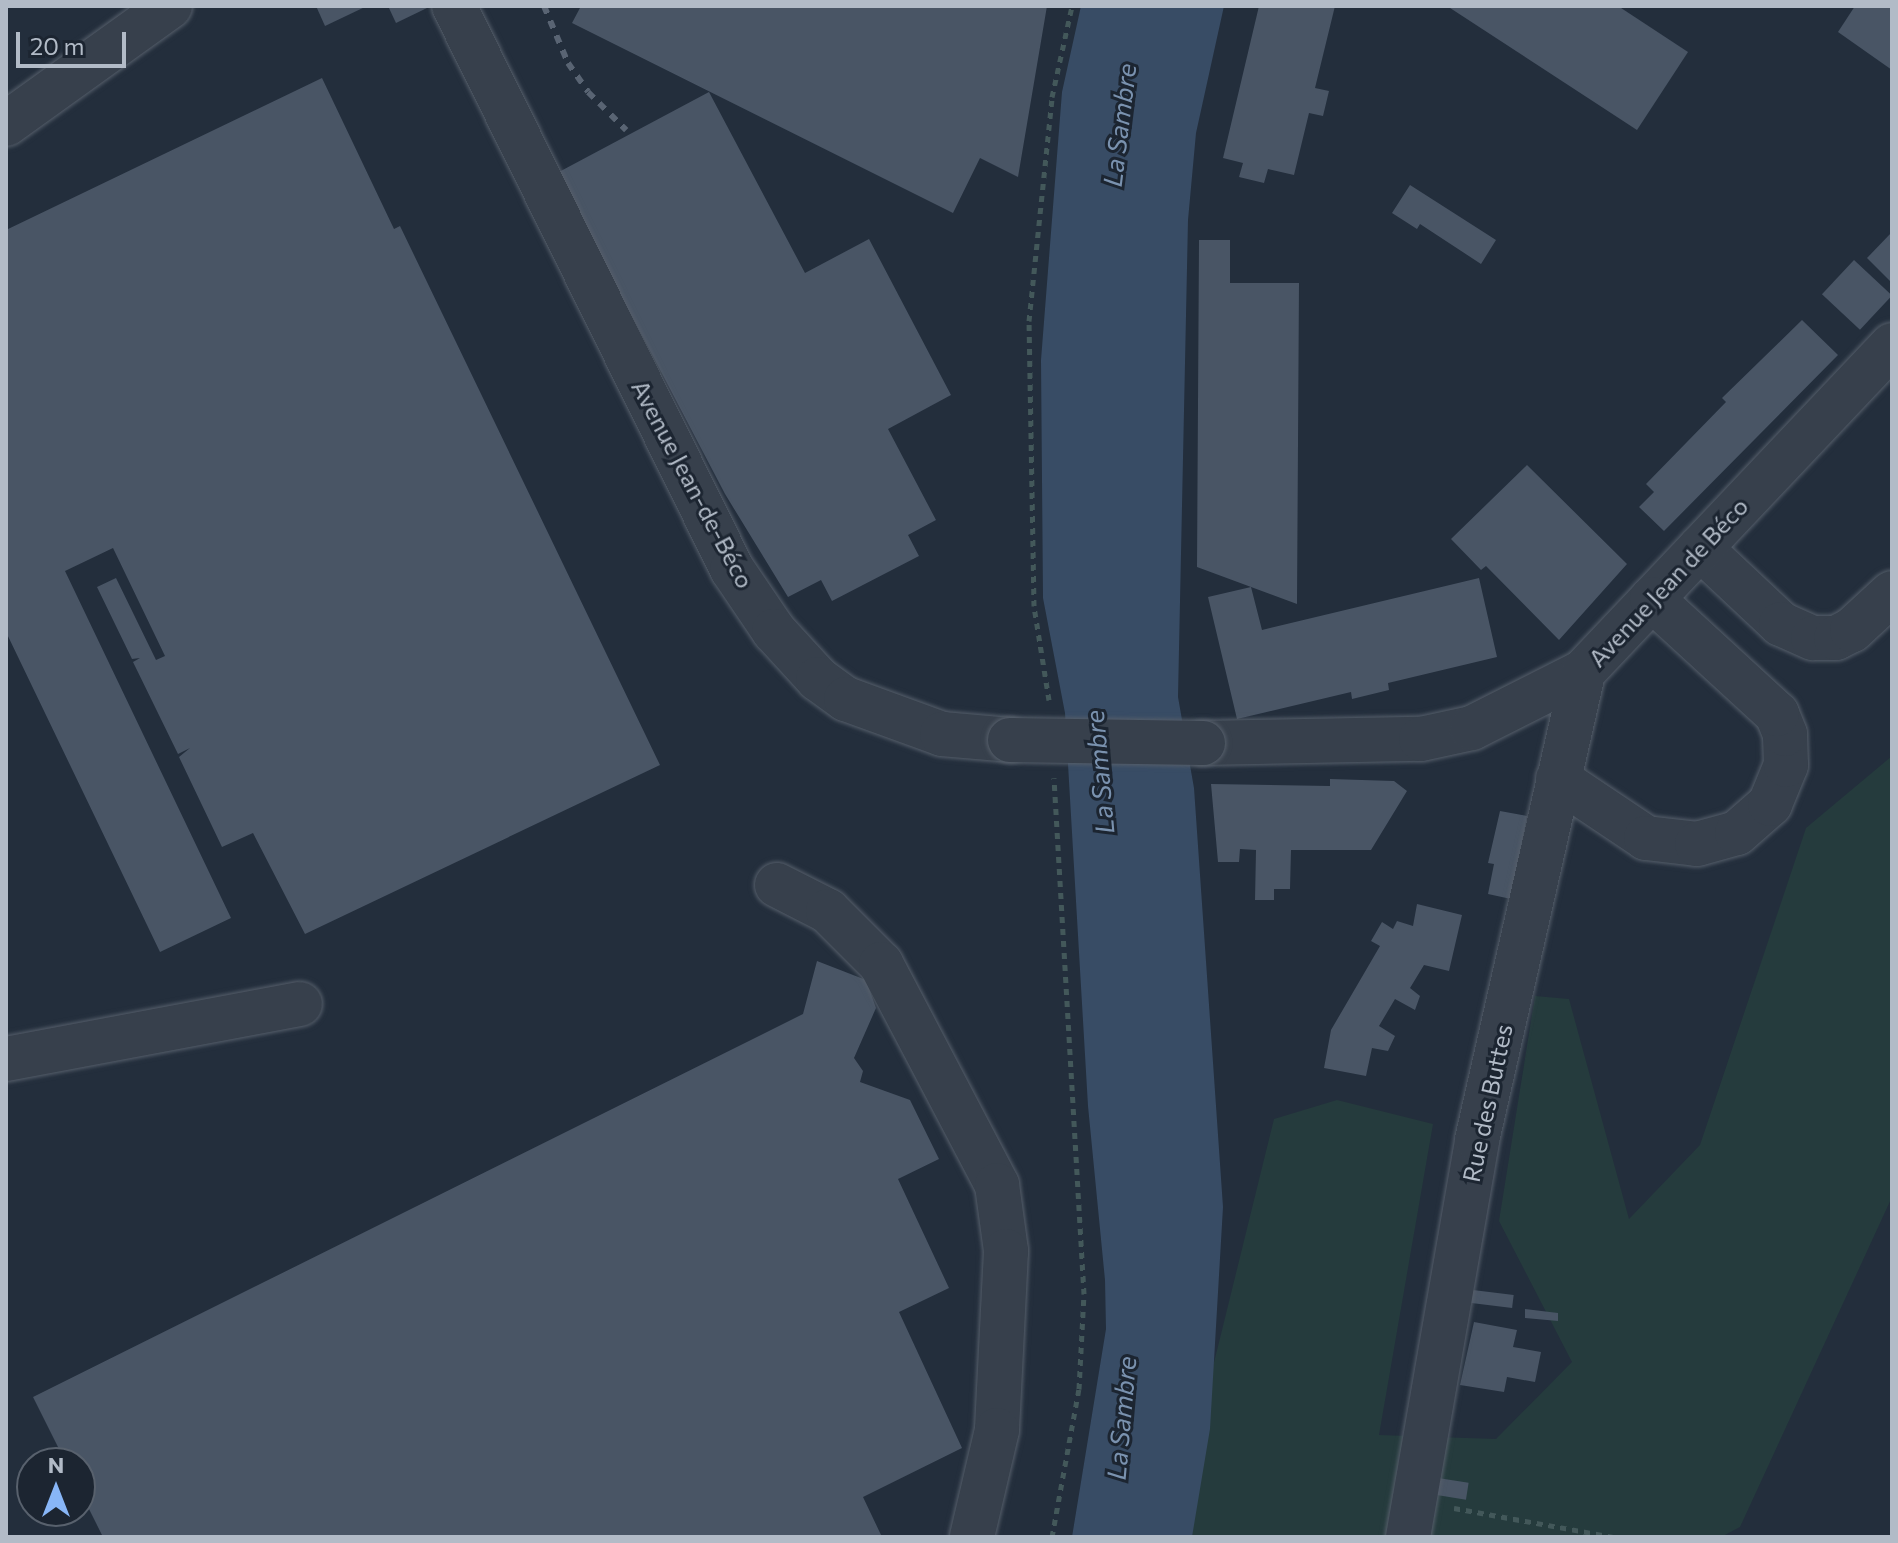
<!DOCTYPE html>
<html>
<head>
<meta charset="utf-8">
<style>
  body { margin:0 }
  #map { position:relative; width:1898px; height:1543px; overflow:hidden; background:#232e3c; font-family:Commissioner,sans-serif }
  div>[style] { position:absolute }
  .green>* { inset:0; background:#253b3d }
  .water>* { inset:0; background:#384c65 }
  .building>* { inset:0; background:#495565; transform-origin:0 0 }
  .path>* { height:5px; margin-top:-2.5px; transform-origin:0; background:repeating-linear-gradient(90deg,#43585a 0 6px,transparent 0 12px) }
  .roads { filter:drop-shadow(0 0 2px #555e6a) drop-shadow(0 0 2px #555e6a) }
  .minor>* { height:44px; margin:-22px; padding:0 22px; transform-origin:22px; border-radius:22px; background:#37404c }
  .rail>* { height:6px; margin-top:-3px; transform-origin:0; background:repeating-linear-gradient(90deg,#596473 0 8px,transparent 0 16px) }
  .bridges { filter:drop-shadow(0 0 2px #555e6a) drop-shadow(0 0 2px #555e6a) }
  .minor-bridge>* { height:44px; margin:-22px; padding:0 22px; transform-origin:22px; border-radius:22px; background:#37404c }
  span { translate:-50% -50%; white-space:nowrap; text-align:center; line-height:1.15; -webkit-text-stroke:6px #1c2531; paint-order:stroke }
  .street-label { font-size:24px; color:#b2bbc7 }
  .water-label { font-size:26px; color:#7a92af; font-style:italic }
  .frame { position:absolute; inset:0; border:8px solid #b2bbc7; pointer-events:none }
  .north { position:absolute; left:16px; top:1447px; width:80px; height:80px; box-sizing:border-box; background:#1c2531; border:2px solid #58616d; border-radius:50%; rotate:0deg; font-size:22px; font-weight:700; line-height:32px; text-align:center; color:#b2bbc7 }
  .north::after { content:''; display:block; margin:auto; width:28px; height:36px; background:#88b6f7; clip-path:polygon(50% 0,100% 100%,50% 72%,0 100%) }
  .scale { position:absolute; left:16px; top:32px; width:110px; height:36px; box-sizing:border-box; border:4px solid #b2bbc7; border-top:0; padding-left:10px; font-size:24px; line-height:28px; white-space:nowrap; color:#b2bbc7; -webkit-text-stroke:6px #1c2531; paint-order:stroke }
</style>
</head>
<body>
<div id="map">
  <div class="green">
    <div style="clip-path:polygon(1892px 756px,1892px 1197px,1740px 1527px,1721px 1537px,1171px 1537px,1274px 1119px,1337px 1100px,1433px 1124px,1379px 1435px,1496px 1439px,1572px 1362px,1499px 1221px,1535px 996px,1569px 999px,1629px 1219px,1700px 1145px,1806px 828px)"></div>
  </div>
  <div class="water">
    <div style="clip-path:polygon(1081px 6px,1224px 6px,1196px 133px,1188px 220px,1178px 697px,1194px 788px,1223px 1207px,1210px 1429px,1192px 1537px,1072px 1537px,1106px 1329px,1105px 1280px,1088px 1106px,1065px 713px,1043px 598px,1041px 360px,1062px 92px)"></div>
  </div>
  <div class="building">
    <div style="clip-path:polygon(316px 6px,367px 6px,325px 26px)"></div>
    <div style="clip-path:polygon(388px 6px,426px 6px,427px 8px,396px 23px)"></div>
    <div style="clip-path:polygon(581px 6px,1047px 6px,1018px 177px,980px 158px,953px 213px,572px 23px)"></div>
    <div style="clip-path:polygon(1259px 6px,1335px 6px,1315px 88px,1329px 91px,1323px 116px,1309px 113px,1294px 175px,1268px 169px,1264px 183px,1239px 177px,1243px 163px,1223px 158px)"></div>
    <div style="clip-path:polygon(1447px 6px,1618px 6px,1688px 52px,1637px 130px)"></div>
    <div style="clip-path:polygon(1855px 6px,1892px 6px,1892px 70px,1838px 32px)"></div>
    <div style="clip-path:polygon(322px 78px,394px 229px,400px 226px,660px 765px,305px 934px,253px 833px,222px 847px,179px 757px,190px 748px,178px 754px,133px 662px,140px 658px,132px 659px,97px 587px,116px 578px,156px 660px,165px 656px,113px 548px,65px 571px,231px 918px,160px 952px,6px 632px,6px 230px)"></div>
    <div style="clip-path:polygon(709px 92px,805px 273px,869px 239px,951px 395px,888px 429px,936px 520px,908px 535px,919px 556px,832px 601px,821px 580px,788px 597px,725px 494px,557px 173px)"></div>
    <div style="clip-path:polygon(1410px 185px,1496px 240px,1481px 264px,1420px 224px,1417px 229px,1392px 213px)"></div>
    <div style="clip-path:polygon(1892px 232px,1892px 283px,1867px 258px)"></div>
    <div style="clip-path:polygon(1199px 240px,1230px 240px,1230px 283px,1299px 283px,1297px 604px,1197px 567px)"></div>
    <div style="left:1854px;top:260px;width:52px;height:47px;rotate:43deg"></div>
    <div style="clip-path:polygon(1802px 320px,1838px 355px,1664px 531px,1639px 507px,1654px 492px,1646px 484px,1726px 402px,1722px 398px)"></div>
    <div style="clip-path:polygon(1527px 465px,1627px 564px,1559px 640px,1486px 566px,1481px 570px,1451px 539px)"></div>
    <div style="clip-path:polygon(1479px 578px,1497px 657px,1388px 683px,1389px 690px,1352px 699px,1351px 692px,1237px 719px,1208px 597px,1251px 587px,1262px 630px)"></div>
    <div style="clip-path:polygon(1330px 779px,1394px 781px,1407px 791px,1371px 850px,1291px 850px,1290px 889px,1274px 889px,1274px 900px,1255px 900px,1256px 850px,1240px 849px,1239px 862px,1218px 862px,1211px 784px,1330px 786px)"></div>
    <div style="clip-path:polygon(1500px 811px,1527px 816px,1511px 899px,1488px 894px,1494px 864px,1488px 863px)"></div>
    <div style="clip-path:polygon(1417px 904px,1462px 915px,1449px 971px,1424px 965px,1410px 988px,1420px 996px,1415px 1010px,1395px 999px,1379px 1026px,1395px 1036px,1388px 1051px,1372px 1048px,1366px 1076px,1324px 1068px,1331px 1030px,1380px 946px,1371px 941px,1382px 922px,1393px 929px,1397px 921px,1413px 926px)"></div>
    <div style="clip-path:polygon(817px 961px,866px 980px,876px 1008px,854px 1058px,863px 1071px,860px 1082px,910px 1100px,939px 1159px,898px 1179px,949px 1288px,899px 1312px,962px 1448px,863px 1497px,882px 1537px,103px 1537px,80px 1491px,80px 1463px,66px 1463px,33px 1397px,803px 1014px)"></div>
    <div style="left:1473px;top:1290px;width:41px;height:13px;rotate:7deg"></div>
    <div style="clip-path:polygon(1525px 1309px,1558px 1313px,1558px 1321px,1525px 1318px)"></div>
    <div style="clip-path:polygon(1474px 1322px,1517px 1330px,1513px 1347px,1541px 1352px,1535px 1382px,1507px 1377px,1504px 1392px,1460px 1385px)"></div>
    <div style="left:1438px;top:1478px;width:31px;height:17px;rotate:9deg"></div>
  </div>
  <div class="path">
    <div style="left:1049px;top:700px;width:95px;rotate:-99.1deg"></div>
    <div style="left:1034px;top:606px;width:285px;rotate:-91deg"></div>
    <div style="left:1029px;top:321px;width:225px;rotate:-84.1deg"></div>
    <div style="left:1052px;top:97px;width:93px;rotate:-77.6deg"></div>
    <div style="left:1454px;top:1508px;width:163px;rotate:10.3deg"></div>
    <div style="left:1052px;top:1537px;width:150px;rotate:-79.7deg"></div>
    <div style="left:1079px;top:1389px;width:95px;rotate:-87deg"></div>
    <div style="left:1084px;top:1294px;width:517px;rotate:-93.33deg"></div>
  </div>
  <div class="roads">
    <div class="minor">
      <div style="left:454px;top:6px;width:628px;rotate:63.72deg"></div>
      <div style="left:732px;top:569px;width:75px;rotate:55.9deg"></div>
      <div style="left:774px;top:631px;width:65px;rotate:47.5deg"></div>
      <div style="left:818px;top:679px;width:34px;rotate:36deg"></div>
      <div style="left:846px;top:699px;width:102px;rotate:20deg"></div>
      <div style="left:942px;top:734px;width:68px;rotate:5deg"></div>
      <div style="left:6px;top:124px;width:202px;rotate:-35.7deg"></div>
      <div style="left:1700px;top:548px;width:111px;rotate:43.2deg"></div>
      <div style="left:1781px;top:624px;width:35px;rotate:24deg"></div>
      <div style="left:1813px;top:638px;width:23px"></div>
      <div style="left:1836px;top:638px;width:18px;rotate:-27deg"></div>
      <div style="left:1852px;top:630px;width:54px;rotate:-42.8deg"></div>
      <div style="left:1203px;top:743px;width:218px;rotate:-1.1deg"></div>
      <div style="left:1421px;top:739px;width:52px;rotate:-12.2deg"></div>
      <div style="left:1472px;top:728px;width:124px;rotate:-26.8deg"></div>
      <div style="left:1583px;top:672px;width:450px;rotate:-46.6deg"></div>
      <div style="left:1558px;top:779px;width:106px;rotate:33.8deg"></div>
      <div style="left:1646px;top:838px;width:51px;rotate:6.7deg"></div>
      <div style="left:1697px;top:844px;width:41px;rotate:-15.4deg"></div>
      <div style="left:1737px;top:833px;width:44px;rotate:-41.3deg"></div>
      <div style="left:1770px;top:804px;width:42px;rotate:-67.7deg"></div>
      <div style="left:1786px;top:765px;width:31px;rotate:-92deg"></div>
      <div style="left:1785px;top:734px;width:22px;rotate:-112deg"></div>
      <div style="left:1777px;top:714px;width:170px;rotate:-137.4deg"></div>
      <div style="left:777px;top:885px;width:57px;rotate:27deg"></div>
      <div style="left:828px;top:911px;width:75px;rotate:45deg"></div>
      <div style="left:881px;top:964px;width:250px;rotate:62.3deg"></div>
      <div style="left:997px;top:1185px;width:67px;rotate:82.2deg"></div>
      <div style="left:1006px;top:1251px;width:179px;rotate:92.9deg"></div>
      <div style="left:997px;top:1430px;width:110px;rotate:103.2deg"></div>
      <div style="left:6px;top:1059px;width:299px;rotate:-10.6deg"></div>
      <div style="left:1408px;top:1537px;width:403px;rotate:-80.1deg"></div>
      <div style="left:1477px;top:1140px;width:480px;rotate:-77.2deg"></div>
    </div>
  </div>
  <div class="rail">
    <div style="left:544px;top:6px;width:62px;rotate:67.2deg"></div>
    <div style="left:568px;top:63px;width:35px;rotate:55deg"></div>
    <div style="left:588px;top:92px;width:54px;rotate:45deg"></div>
  </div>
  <div class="bridges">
    <div class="minor-bridge">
      <div style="left:1010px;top:740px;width:193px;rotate:0.9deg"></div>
    </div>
  </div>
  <div class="street-label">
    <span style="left:693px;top:484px;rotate:62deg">Avenue Jean-de-Béco</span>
    <span style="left:1668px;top:582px;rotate:-47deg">Avenue Jean de Béco</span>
    <span style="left:1487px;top:1103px;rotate:-78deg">Rue des Buttes</span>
  </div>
  <div class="water-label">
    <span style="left:1119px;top:125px;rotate:-83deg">La Sambre</span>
    <span style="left:1099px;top:772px;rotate:-95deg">La Sambre</span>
    <span style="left:1121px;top:1418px;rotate:-85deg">La Sambre</span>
  </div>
  <div class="frame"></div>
  <div class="north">N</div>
  <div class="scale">20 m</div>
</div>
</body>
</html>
